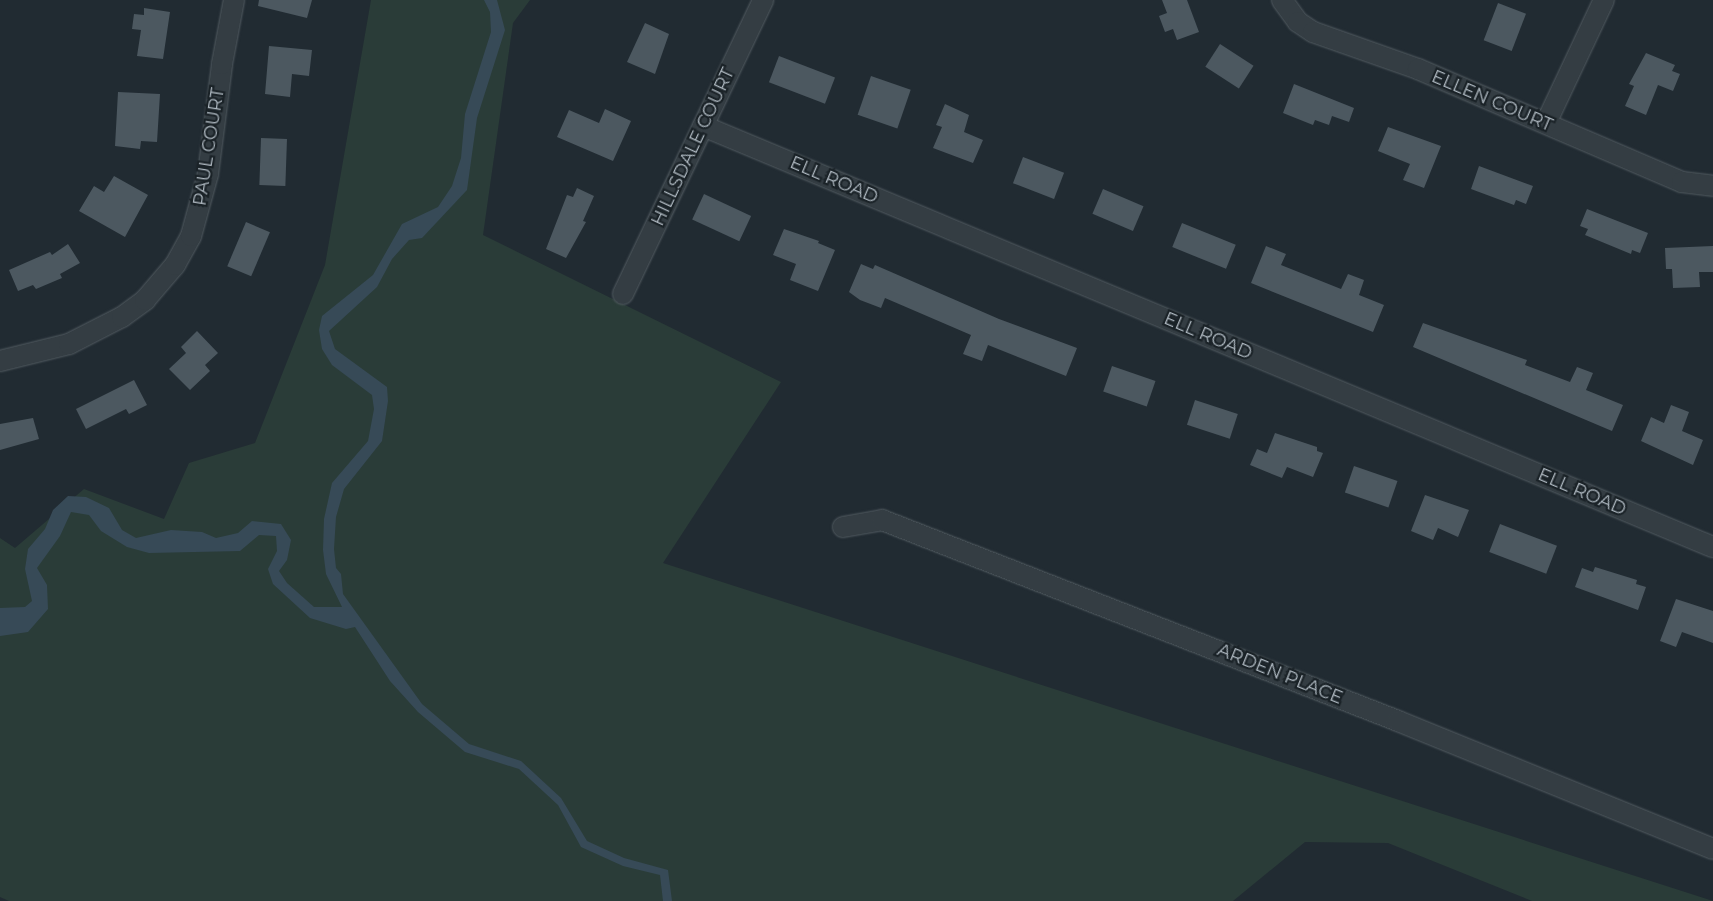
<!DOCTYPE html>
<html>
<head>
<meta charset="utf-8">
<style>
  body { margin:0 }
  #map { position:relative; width:1713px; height:901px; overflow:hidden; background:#212b32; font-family:Montserrat,sans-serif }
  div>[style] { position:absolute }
  .green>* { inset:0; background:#2a3c38 }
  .water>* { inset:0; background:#374a57 }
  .building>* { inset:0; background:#4c5860; transform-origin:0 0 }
  .roads { filter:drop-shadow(0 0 1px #525b61) drop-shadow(0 0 1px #525b61) }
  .minor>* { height:20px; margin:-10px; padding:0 10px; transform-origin:10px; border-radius:10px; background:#343d43 }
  span { translate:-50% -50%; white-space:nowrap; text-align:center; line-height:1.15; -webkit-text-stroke:4.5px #1a2227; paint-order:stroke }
  .street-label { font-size:18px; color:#aeb8c0 }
</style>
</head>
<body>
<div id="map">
  <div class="green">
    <div style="clip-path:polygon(371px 0,530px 0,513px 23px,483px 235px,781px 382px,663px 563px,1713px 901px,1532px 901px,1388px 843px,1305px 842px,1233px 901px,9px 901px,0 897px,0 538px,15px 548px,84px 489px,164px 519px,189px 463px,255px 443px,325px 265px)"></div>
  </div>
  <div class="water">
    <div style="clip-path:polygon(484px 0,497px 0,505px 30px,477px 118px,467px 190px,422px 238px,409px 240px,392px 259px,377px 287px,329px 331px,335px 349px,387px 387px,388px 401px,382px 441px,344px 489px,336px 517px,334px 549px,336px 568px,341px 574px,343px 594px,422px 704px,469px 744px,521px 761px,561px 798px,587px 841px,624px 858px,668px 870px,672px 901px,663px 901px,660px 875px,623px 866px,581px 847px,558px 805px,519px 769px,465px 752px,418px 712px,390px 681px,355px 627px,346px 629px,310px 618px,273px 584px,268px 569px,277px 551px,276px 536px,259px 535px,240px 551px,149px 553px,127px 547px,101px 531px,89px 515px,71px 512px,60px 536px,37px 568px,47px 585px,48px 609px,28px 632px,0 636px,0 608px,25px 607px,32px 601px,25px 569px,28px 549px,45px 529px,53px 510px,68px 496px,86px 497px,109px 508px,122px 530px,136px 538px,171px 530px,202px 532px,216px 538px,238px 533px,252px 521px,281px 524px,291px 540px,287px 560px,279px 571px,287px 583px,314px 607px,342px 607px,326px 574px,323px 550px,324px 519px,332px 483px,368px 441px,374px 409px,372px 395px,332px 365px,322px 349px,319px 330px,322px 316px,373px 275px,402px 224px,438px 207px,452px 186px,461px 158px,465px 114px,491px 32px,490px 12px)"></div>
  </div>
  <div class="building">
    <div style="clip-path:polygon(259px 0,312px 0,307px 18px,258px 6px)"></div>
    <div style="clip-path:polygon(1162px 0,1187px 0,1199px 32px,1177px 40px,1173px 29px,1165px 32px,1159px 16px,1167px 13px)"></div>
    <div style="left:1498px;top:3px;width:30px;height:40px;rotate:21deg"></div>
    <div style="clip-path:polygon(144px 8px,170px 12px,163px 59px,137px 56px,141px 30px,132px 29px,134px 14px,144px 15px)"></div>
    <div style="clip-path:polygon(645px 23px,669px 34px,655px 74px,627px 62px)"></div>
    <div style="left:1220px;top:44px;width:40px;height:27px;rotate:33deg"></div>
    <div style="clip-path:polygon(269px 46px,312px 50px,309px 76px,292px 74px,290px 97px,265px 94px)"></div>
    <div style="clip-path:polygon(1646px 53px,1675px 65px,1672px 71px,1680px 74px,1673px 91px,1658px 85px,1646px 115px,1625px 106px,1634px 86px,1629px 84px)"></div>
    <div style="left:779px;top:56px;width:60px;height:28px;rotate:21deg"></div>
    <div style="left:871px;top:76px;width:42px;height:41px;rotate:19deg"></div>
    <div style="clip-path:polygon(1294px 84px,1354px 108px,1349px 122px,1332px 116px,1329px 125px,1315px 120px,1313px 125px,1283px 113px)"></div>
    <div style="clip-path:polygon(118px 92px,160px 94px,157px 142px,141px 141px,140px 149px,115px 146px)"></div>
    <div style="clip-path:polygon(945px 104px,969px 115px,964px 132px,983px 140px,973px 163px,933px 148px,942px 127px,936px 125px)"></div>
    <div style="clip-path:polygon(605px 109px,631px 121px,613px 161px,557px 137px,569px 110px,599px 123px)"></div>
    <div style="clip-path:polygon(1388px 127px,1441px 146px,1424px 188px,1403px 180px,1410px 164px,1378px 151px)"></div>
    <div style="left:261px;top:138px;width:26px;height:47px;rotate:2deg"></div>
    <div style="left:1023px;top:157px;width:44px;height:28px;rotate:21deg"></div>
    <div style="clip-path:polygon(1479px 166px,1533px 186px,1526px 204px,1516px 200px,1514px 205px,1471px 189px)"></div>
    <div style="clip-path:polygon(114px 176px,148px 195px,125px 237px,79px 211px,94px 186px,104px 192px)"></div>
    <div style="clip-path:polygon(577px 188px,594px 196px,583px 221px,586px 222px,566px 258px,546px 249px,567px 195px,573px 197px)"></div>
    <div style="left:1103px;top:189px;width:44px;height:27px;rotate:23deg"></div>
    <div style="left:704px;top:194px;width:52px;height:28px;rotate:25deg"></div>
    <div style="clip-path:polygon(1587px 209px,1648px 233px,1640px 253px,1632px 250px,1631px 254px,1585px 235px,1588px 229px,1580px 226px)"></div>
    <div style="left:246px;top:222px;width:26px;height:48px;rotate:23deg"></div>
    <div style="left:1182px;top:223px;width:58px;height:26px;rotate:22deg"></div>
    <div style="clip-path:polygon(784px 229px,819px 241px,818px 243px,835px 250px,818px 291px,790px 280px,796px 264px,773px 255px)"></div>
    <div style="clip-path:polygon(68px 244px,80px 263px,60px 274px,62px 278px,36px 289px,33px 285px,18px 291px,9px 270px,50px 252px,52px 255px)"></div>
    <div style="clip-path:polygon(1266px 246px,1286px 254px,1281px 265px,1341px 289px,1348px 274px,1364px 280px,1359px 295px,1384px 305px,1373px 332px,1251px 283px)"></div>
    <div style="clip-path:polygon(1713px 246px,1713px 272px,1699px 272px,1700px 287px,1673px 288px,1672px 269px,1666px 269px,1665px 248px)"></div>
    <div style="clip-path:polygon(861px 264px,873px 269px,875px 265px,999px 319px,1077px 348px,1066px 376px,988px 345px,982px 361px,963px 354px,971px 335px,885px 298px,881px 308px,860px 300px,849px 292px)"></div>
    <div style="clip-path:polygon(1423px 323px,1527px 360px,1525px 365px,1570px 382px,1577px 367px,1593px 373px,1586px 390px,1623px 405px,1612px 431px,1413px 347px)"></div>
    <div style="clip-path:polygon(197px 331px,218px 353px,205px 365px,210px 371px,190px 390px,169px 369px,186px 353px,181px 347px)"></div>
    <div style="left:1112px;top:366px;width:46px;height:27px;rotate:19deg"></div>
    <div style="clip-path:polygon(134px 380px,147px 405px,129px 414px,126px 409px,86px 429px,76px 409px)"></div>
    <div style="left:1195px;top:400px;width:45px;height:26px;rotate:18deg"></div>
    <div style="clip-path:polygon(1671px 405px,1689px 412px,1682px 431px,1703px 440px,1693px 465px,1641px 441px,1651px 417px,1664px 423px)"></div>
    <div style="clip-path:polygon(33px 418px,39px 439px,0 450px,0 424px)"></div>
    <div style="clip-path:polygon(1275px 433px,1317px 447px,1317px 451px,1323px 453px,1313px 477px,1287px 467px,1282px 478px,1250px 465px,1257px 449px,1267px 453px)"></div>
    <div style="left:1354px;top:466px;width:46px;height:28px;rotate:19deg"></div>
    <div style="clip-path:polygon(1425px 495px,1469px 510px,1458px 537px,1438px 528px,1433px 540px,1411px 531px)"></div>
    <div style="left:1500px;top:524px;width:61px;height:30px;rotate:21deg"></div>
    <div style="clip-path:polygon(1595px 567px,1637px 580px,1636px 584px,1646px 587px,1638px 610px,1575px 587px,1582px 568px,1593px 572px)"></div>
    <div style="clip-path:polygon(1676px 599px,1713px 611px,1713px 643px,1682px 632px,1676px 647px,1660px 641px)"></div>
  </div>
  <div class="roads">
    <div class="minor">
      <div style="left:1282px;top:0;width:27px;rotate:54deg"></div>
      <div style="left:1298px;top:22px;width:18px;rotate:34deg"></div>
      <div style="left:1313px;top:32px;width:111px;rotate:19.4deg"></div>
      <div style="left:1418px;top:69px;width:287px;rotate:23.2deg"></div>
      <div style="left:1682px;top:182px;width:31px;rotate:7deg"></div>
      <div style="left:1546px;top:123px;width:136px;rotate:-64.8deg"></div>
      <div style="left:703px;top:126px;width:1094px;rotate:22.63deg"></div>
      <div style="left:623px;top:294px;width:326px;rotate:-64.5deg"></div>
      <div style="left:0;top:361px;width:71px;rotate:-13.8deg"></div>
      <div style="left:69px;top:344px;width:59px;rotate:-27deg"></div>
      <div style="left:122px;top:317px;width:29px;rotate:-36deg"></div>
      <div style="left:145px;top:300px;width:46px;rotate:-49.4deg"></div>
      <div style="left:175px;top:265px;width:33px;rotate:-61deg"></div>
      <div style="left:191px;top:236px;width:64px;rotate:-74.7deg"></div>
      <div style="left:208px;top:174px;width:111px;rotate:-82.7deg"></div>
      <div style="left:222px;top:64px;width:65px;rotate:-79.4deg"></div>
      <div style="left:843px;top:527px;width:40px;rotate:-10deg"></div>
      <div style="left:882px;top:520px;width:554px;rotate:21.28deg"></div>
      <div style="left:1398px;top:721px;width:340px;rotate:22.1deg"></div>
    </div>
  </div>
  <div class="street-label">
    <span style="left:1492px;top:101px;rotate:23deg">ELLEN COURT</span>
    <span style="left:209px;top:147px;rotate:-81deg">PAUL COURT</span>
    <span style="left:693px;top:147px;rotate:-65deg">HILLSDALE COURT</span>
    <span style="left:834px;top:180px;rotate:23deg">ELL ROAD</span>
    <span style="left:1208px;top:336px;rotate:23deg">ELL ROAD</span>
    <span style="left:1582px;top:492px;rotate:23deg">ELL ROAD</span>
    <span style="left:1280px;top:674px;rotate:22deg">ARDEN PLACE</span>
  </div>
</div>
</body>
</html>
